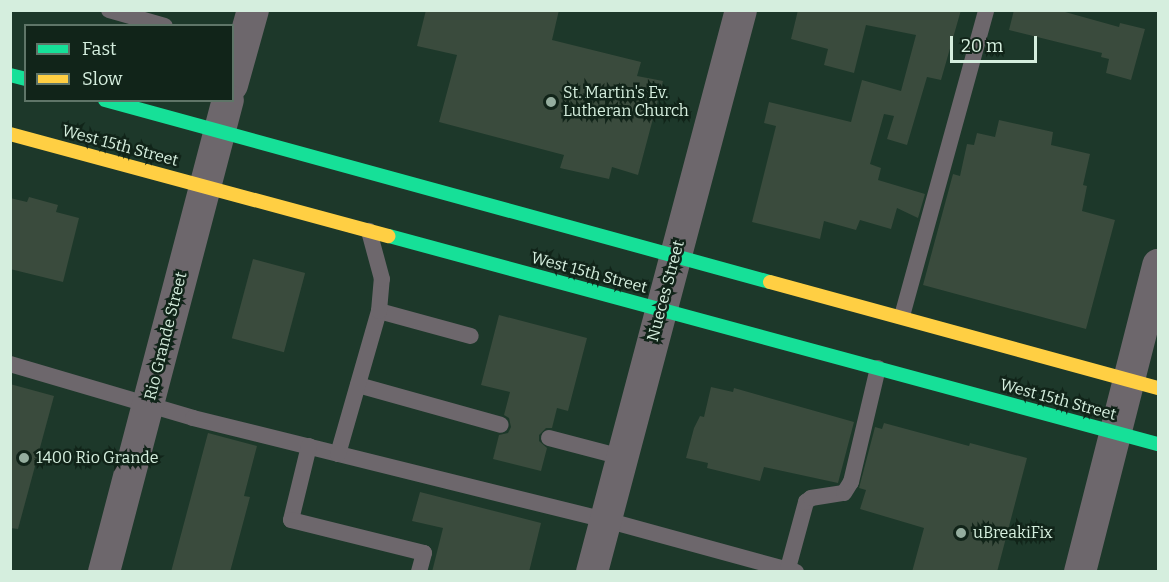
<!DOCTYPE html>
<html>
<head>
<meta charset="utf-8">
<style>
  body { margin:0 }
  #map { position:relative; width:1169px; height:582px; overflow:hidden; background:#1d382a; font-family:Bitter,serif }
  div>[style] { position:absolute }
  .building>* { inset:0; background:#3a4b3d; transform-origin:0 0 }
  .lane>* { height:16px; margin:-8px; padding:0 8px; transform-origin:8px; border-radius:8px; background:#6d676c }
  .street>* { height:32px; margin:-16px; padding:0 16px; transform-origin:16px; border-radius:16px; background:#6d676c }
  .fast>* { height:14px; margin:-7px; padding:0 7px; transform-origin:7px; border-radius:7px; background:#16e098 }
  .slow>* { height:14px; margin:-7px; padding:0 7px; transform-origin:7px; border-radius:7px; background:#ffcf43 }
  .dots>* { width:16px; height:16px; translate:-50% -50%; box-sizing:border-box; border:3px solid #112419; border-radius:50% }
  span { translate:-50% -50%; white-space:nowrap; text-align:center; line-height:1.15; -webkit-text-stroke:5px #112419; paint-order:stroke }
  .poi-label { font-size:16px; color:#d5eede }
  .left { translate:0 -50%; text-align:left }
  .street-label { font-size:16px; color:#d5eede }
  .frame { position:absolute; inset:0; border:12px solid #d5eede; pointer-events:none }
  .legend { position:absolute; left:24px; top:24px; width:210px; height:78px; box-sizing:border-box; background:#112419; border:2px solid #5f7568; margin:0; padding:8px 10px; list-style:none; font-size:18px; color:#d5eede }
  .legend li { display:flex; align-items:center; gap:12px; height:30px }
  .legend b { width:30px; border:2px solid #5f7568 }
  .scale { position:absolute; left:950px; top:36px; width:87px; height:27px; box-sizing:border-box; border:3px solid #d5eede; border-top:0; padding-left:8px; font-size:18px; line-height:21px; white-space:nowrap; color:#d5eede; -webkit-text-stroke:4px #112419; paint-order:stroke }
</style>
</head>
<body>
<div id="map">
  <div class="building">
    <div style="clip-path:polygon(426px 10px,559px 10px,552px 40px,641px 62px,637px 76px,663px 81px,638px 175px,612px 167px,609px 179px,560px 168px,564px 155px,439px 122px,457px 55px,417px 46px)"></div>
    <div style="clip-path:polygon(798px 10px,961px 10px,941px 80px,927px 77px,907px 145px,887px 139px,894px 116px,884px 114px,870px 164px,881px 168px,878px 180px,925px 194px,918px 218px,897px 208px,891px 229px,860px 220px,856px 230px,824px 221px,820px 239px,752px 222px,776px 126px,764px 123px,769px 102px,851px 122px,862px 80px,901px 91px,916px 35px,866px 25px,854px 73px,824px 65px,828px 49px,791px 39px)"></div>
    <div style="clip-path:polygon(1014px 10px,1058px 10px,1119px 27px,1120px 23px,1145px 29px,1131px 80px,1106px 73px,1109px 59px,1101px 57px,1102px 53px,1009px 30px)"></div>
    <div style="clip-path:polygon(999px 120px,1053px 132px,1051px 145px,1090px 154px,1083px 185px,1087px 186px,1082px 211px,1115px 220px,1086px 329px,923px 285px,953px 174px,960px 176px,967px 144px,974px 145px,977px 133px,995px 137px)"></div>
    <div style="clip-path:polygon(29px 197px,58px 205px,56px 212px,79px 218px,63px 282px,10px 269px,10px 198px,27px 202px)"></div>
    <div style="left:253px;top:259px;width:54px;height:82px;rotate:15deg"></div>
    <div style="clip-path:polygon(499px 315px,587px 338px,568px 411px,557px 408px,552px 428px,546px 428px,539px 435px,539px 441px,547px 448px,541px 471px,493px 459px,499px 435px,508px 433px,511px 427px,509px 418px,504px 415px,510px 392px,481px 385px)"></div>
    <div style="clip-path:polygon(10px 384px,54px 396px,18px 529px,10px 528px)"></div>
    <div style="clip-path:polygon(711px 387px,733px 392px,734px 388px,854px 422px,838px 483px,764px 467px,760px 481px,707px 468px,708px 463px,686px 458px,694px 428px,700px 416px,704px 417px)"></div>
    <div style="clip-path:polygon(884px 423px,969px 446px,970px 443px,1027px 458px,997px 572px,912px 572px,924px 528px,860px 509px,866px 490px,859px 488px,875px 427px,882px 429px)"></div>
    <div style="clip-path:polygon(208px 433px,257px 446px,244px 496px,250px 497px,230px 572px,171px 572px)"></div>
    <div style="clip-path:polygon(420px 492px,541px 523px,529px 572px,432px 572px,443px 528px,412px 521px)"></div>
  </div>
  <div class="lane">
    <div style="left:109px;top:10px;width:58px;rotate:15.9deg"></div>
    <div style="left:379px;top:311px;width:95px;rotate:15.2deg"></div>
    <div style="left:902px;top:316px;width:317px;rotate:-74.6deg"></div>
    <div style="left:10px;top:364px;width:191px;rotate:16.4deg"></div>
    <div style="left:193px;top:418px;width:425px;rotate:13.9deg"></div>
    <div style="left:606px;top:520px;width:197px;rotate:15.3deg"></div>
    <div style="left:358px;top:385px;width:148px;rotate:15.6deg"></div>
    <div style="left:549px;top:438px;width:75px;rotate:14.6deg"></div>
    <div style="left:309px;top:446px;width:76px;rotate:103.7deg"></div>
    <div style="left:291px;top:520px;width:137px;rotate:13.9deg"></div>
    <div style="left:424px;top:553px;width:20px;rotate:105deg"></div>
    <div style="left:338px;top:454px;width:149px;rotate:-74deg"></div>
    <div style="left:379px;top:311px;width:32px;rotate:-85deg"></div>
    <div style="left:382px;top:279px;width:50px;rotate:-105.2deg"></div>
    <div style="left:787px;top:572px;width:73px;rotate:-74.8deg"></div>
    <div style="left:806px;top:502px;width:6px;rotate:-39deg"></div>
    <div style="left:811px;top:498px;width:33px;rotate:-9deg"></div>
    <div style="left:844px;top:493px;width:13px;rotate:-58deg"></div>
    <div style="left:851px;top:482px;width:117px;rotate:-76.7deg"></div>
  </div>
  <div class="street">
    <div style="left:232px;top:85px;width:78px;rotate:-74.4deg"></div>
    <div style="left:104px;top:572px;width:488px;rotate:-75.3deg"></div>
    <div style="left:592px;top:572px;width:581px;rotate:-75.15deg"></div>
    <div style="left:1080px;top:572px;width:317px;rotate:-75.7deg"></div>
  </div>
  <div class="fast">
    <div style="left:10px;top:75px;width:16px;rotate:14deg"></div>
    <div style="left:105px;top:100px;width:689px;rotate:15.31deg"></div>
    <div style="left:389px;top:236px;width:797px;rotate:15.14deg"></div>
  </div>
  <div class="slow">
    <div style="left:10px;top:134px;width:392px;rotate:15.1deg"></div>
    <div style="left:770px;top:282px;width:402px;rotate:15.3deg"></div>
  </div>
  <div class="dots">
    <div style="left:551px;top:102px;background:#95ae9f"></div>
    <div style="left:24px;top:458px;background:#95ae9f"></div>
    <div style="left:961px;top:533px;background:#95ae9f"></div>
  </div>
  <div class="poi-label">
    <span class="left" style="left:563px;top:102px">St. Martin's Ev.<br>Lutheran Church</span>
    <span class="left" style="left:36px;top:458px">1400 Rio Grande</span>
    <span class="left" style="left:973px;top:533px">uBreakiFix</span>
  </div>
  <div class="street-label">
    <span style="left:120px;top:146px;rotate:15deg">West 15th Street</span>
    <span style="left:589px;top:273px;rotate:15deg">West 15th Street</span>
    <span style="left:666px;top:291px;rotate:-75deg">Nueces Street</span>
    <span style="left:166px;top:336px;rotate:-76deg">Rio Grande Street</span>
    <span style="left:1058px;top:400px;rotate:15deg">West 15th Street</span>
  </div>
  <div class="frame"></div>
  <ul class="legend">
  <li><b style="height:8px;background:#16e098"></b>Fast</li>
  <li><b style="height:8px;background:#ffcf43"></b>Slow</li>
  </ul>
  <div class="scale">20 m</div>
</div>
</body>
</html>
